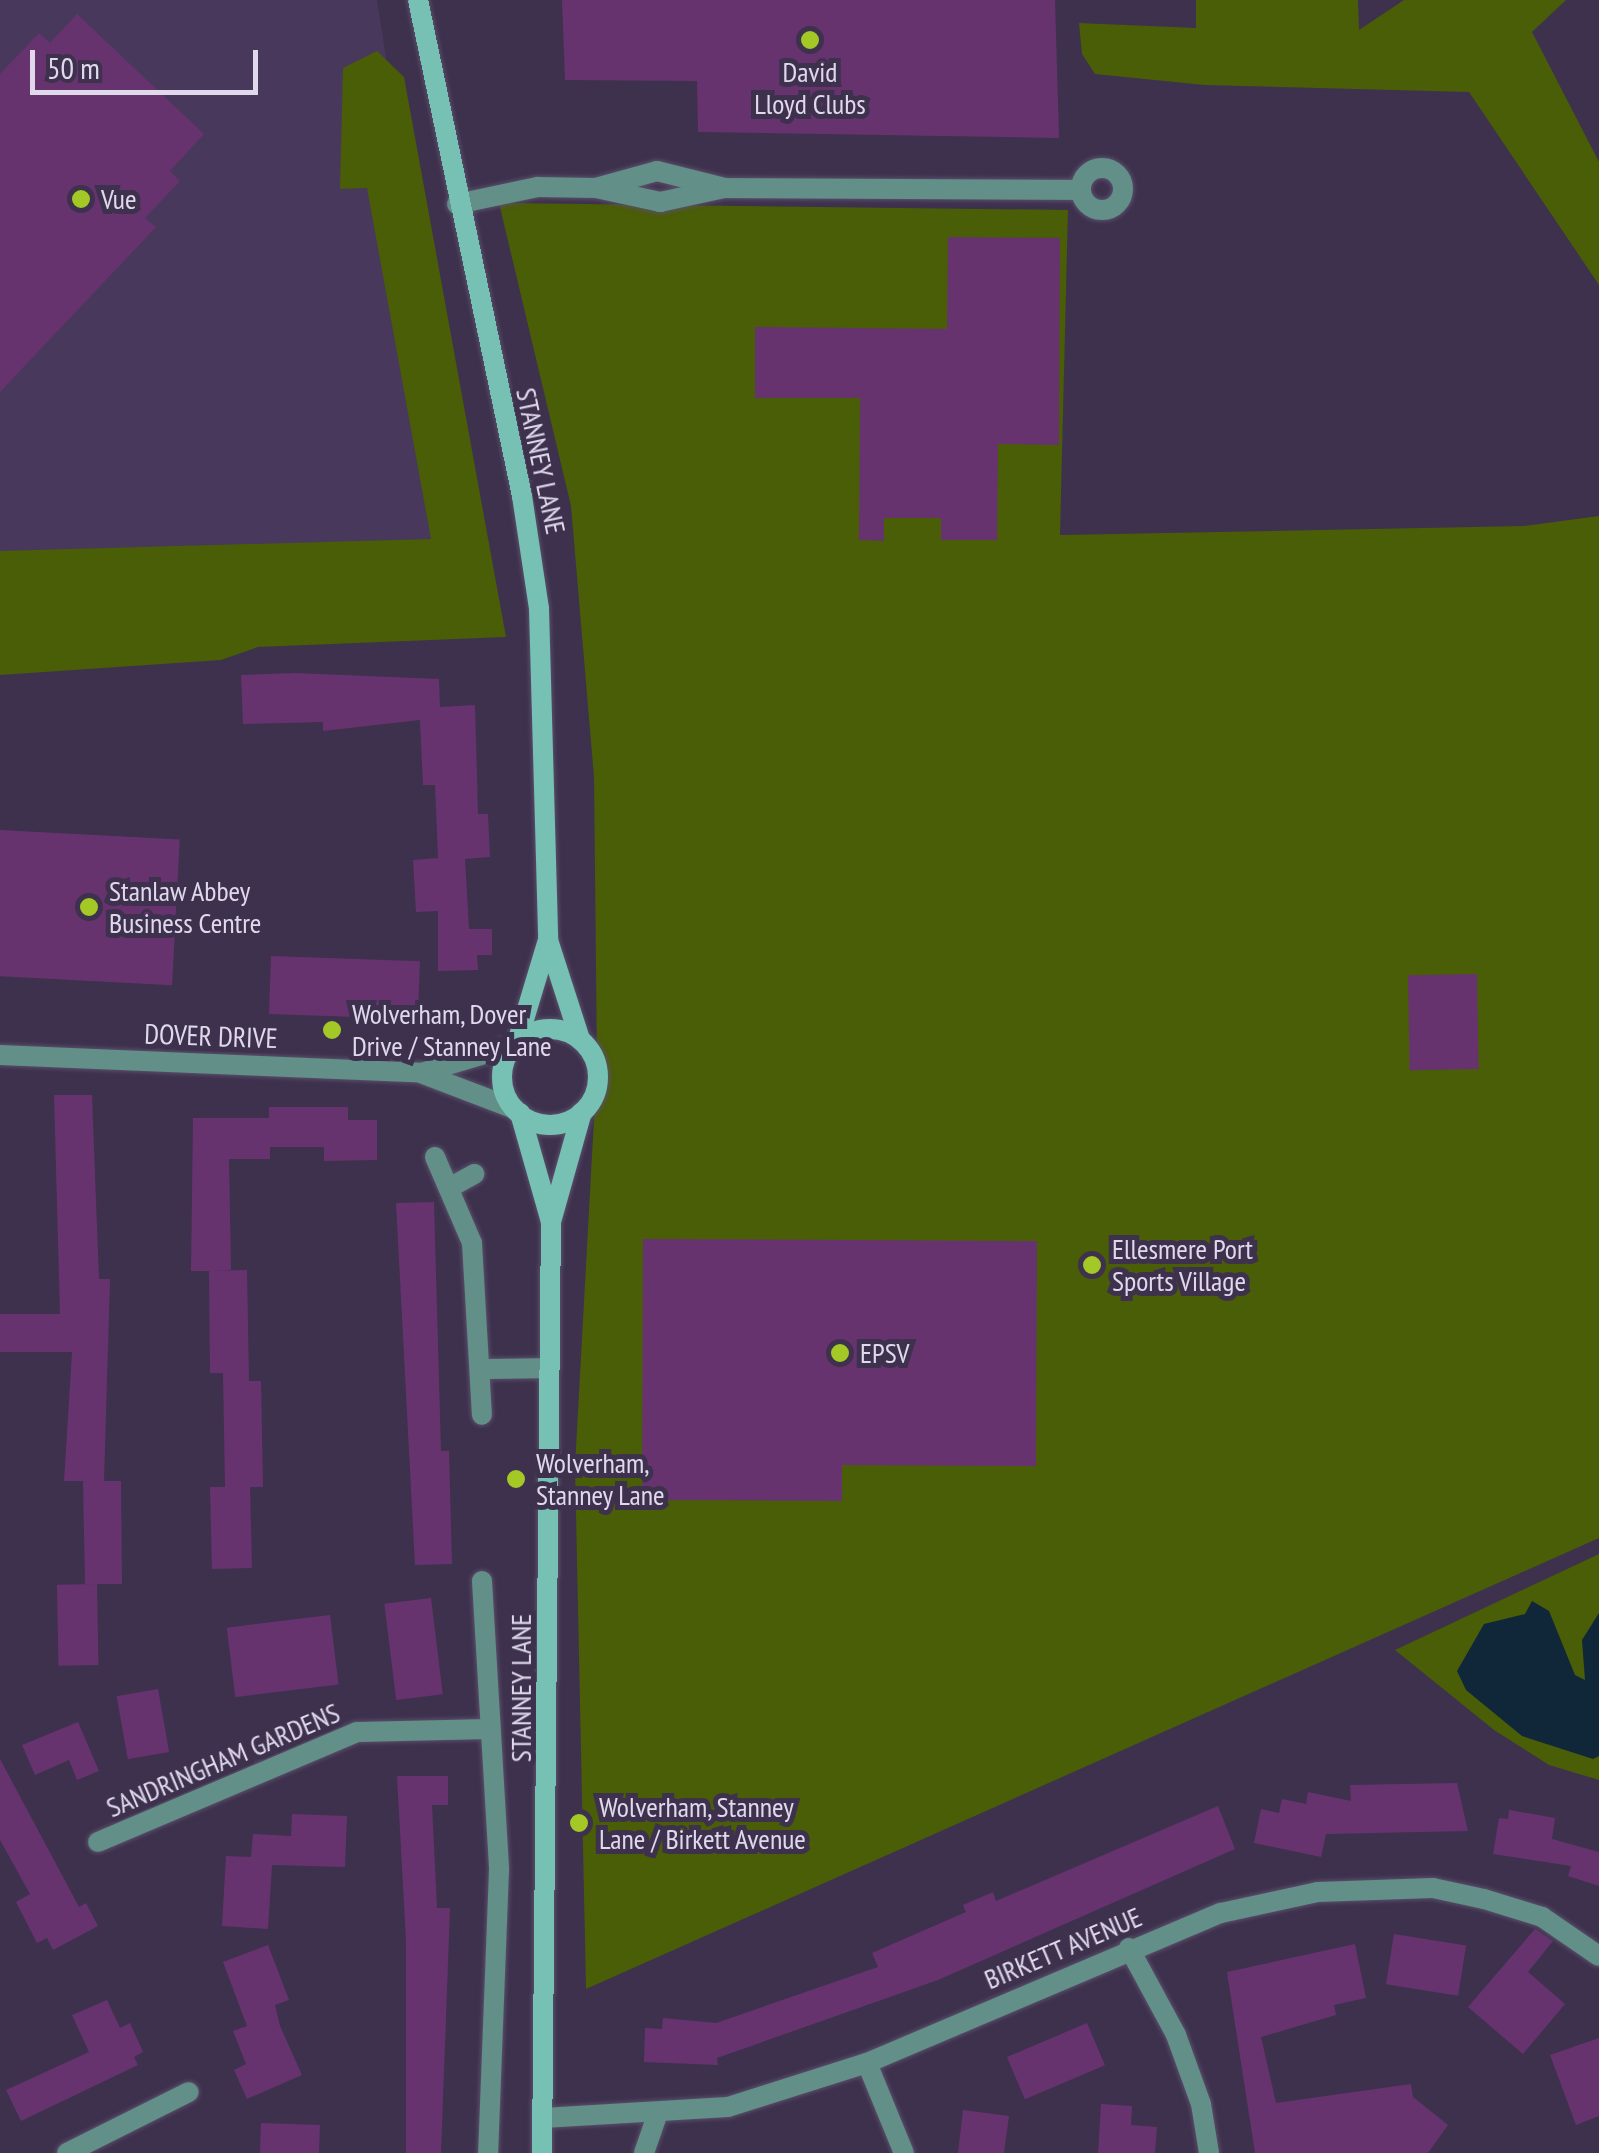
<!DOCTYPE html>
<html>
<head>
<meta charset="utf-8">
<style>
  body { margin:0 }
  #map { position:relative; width:1599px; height:2153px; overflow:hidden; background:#3d314e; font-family:"PT Sans Narrow",sans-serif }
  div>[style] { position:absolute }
  .built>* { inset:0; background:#47385c }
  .green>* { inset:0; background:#4a5d07 }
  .water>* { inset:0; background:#0f2739 }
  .building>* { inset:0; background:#67336f; transform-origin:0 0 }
  .roads { filter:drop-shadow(0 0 2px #5a4f6a) drop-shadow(0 0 2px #5a4f6a) }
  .street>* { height:20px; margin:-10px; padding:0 10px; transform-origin:10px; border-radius:10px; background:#628f87 }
  .street>.ring { margin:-10px; padding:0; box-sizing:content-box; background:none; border:20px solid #628f87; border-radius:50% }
  .secondary>* { height:20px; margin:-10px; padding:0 10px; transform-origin:10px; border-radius:10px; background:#76c0b4 }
  .secondary>.ring { margin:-10px; padding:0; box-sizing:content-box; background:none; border:20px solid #76c0b4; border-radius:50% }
  .dots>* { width:28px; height:28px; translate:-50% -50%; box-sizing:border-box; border:5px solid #3d314e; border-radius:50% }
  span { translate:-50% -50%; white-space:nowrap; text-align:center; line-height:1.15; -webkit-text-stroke:10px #3d314e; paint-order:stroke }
  .poi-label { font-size:28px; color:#e0d9ec }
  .left { translate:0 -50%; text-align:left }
  .street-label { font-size:28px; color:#e0d9ec }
  .scale { position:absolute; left:30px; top:50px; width:228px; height:45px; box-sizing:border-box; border:5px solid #e0d9ec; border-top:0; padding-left:12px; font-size:30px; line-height:35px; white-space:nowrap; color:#e0d9ec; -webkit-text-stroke:8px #3d314e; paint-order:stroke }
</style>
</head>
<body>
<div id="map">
  <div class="built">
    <div style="clip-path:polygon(0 0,377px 0,470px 591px,0 595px)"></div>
  </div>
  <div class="green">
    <div style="clip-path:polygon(1196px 0,1358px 0,1359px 30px,1404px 0,1566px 0,1532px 32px,1599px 162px,1599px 285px,1469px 92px,1204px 85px,1095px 74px,1082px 54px,1079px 23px,1196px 28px)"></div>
    <div style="clip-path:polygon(377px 51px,404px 77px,506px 637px,258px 647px,221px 660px,0 675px,0 551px,431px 539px,367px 188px,340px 189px,343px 68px)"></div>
    <div style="clip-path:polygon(499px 203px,1068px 210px,1060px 535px,1524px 526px,1599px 516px,1599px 1538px,586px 1989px,575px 1466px,597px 1064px,594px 777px,571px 506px)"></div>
    <div style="clip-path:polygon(1599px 1554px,1599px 1780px,1549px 1765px,1494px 1730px,1395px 1650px)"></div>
  </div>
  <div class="water">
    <div style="clip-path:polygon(1532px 1601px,1549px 1611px,1575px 1675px,1585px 1680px,1582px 1640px,1599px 1613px,1599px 1756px,1593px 1759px,1522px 1736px,1466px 1690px,1457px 1671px,1484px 1624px,1525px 1614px)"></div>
  </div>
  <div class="building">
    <div style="clip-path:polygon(562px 0,1055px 0,1059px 138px,698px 132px,697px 81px,565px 80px)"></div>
    <div style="clip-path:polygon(77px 14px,204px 134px,170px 171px,180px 181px,145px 218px,156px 227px,0 392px,0 74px,39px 33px,50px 43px)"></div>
    <div style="clip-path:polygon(948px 237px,1060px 238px,1059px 445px,998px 444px,997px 540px,941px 540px,941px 518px,884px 518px,884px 541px,859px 540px,860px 398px,755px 398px,755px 327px,947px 329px)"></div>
    <div style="clip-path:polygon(295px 673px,439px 679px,440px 707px,475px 705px,478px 814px,488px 814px,490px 857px,465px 859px,469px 929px,492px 929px,492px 955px,477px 955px,478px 970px,438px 971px,438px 911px,416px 912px,413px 860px,438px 858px,435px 785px,423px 785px,420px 720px,323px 731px,323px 722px,243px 724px,241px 675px)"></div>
    <div style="left:0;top:830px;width:180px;height:146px;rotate:3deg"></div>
    <div style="left:271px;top:956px;width:149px;height:58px;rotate:2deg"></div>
    <div style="left:1477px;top:974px;width:95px;height:69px;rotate:89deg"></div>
    <div style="clip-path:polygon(54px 1095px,92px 1095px,99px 1279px,110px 1279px,104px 1481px,121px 1481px,122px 1584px,85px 1584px,83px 1481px,64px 1481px,72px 1352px,0 1352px,0 1314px,60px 1314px)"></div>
    <div style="clip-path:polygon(269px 1107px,348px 1107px,348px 1120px,377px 1120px,377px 1160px,324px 1161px,324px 1147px,270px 1147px,270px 1159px,229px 1159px,231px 1270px,214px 1271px,247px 1270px,249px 1381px,261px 1381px,263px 1487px,250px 1487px,252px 1568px,212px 1569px,210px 1487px,225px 1487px,223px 1373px,210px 1373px,209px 1271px,191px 1271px,193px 1118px,269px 1118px)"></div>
    <div style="clip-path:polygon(434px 1202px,441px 1451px,449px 1451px,452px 1564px,415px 1565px,396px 1203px)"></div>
    <div style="clip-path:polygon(643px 1239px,1037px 1241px,1036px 1466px,842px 1465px,842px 1501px,642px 1500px)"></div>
    <div style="left:97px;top:1584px;width:81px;height:40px;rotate:89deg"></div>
    <div style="left:431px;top:1598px;width:97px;height:47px;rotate:83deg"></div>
    <div style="left:330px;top:1615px;width:70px;height:104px;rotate:83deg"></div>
    <div style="left:158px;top:1689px;width:64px;height:42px;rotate:80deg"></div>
    <div style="clip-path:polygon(78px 1722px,99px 1771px,77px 1780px,69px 1760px,35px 1775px,22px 1745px)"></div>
    <div style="clip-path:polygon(0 1759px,79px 1907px,86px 1903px,98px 1926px,53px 1950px,47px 1938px,37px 1943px,16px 1902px,30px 1894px,0 1840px)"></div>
    <div style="clip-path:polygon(397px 1776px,448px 1776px,448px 1805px,432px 1805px,437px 1908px,450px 1908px,441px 2153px,406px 2153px,406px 1940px)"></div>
    <div style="clip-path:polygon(1457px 1783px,1468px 1831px,1326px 1834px,1321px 1857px,1254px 1843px,1261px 1809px,1279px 1813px,1282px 1799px,1306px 1804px,1308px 1792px,1351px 1801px,1350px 1785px)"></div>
    <div style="clip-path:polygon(1218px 1806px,1235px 1849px,938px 1980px,717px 2058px,718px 2065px,644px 2062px,645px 2028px,662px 2029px,663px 2018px,716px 2023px,878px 1967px,872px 1953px,966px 1912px,963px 1905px,993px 1892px,996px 1901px)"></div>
    <div style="clip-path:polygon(1509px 1810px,1555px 1818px,1552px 1839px,1599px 1852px,1599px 1886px,1568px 1876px,1571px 1866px,1493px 1854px,1499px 1818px,1508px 1819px)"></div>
    <div style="clip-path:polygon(292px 1814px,347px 1816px,345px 1867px,272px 1865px,268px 1929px,222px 1926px,226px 1856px,251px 1857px,253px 1834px,291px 1836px)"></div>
    <div style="clip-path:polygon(1535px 1929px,1553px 1941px,1528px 1972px,1565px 2004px,1523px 2054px,1468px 2007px)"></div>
    <div style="left:1394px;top:1934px;width:73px;height:51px;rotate:9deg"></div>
    <div style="clip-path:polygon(1355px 1944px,1366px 1998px,1334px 2005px,1336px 2015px,1261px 2037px,1276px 2103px,1411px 2084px,1413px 2097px,1448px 2125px,1428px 2153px,1255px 2153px,1227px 1972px)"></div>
    <div style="clip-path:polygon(268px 1945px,289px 2000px,275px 2005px,280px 2026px,302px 2075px,247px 2099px,234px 2070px,246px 2064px,233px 2031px,247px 2026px,223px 1962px)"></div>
    <div style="clip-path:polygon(107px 2000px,120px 2028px,130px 2023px,143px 2052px,134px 2057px,138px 2065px,21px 2121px,6px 2090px,89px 2052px,72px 2015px)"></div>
    <div style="left:1087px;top:2023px;width:46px;height:87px;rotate:67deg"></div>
    <div style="clip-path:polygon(1599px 2038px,1599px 2116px,1576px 2125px,1550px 2055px)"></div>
    <div style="clip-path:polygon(1101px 2104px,1132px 2106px,1131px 2125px,1157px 2127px,1155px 2153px,1098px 2153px)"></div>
    <div style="clip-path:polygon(963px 2110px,1009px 2116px,1004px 2153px,958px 2153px)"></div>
    <div style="left:261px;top:2123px;width:59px;height:30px;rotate:2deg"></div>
  </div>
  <div class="roads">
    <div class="street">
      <div class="ring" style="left:1081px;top:168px;width:22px;height:22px"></div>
      <div style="left:596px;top:188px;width:63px;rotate:-15.6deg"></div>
      <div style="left:657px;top:171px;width:70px;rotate:14deg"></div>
      <div style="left:457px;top:204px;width:83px;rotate:-11.9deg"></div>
      <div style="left:538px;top:187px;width:58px;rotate:1deg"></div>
      <div style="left:596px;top:188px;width:66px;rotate:12.3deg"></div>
      <div style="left:660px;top:202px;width:66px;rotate:-12.2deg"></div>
      <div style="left:725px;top:188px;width:355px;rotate:0.3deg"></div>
      <div style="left:0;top:1055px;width:421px;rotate:2.4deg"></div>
      <div style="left:421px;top:1073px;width:98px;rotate:-16.6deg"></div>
      <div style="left:423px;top:1074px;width:98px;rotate:20.8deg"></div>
      <div style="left:435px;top:1157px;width:94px;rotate:66.7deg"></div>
      <div style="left:472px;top:1243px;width:172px;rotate:86.7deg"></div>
      <div style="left:449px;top:1188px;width:29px;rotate:-29deg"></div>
      <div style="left:480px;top:1369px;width:68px;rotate:-0.8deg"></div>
      <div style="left:482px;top:1581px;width:289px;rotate:86.6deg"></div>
      <div style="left:499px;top:1870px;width:283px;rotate:92.2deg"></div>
      <div style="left:98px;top:1842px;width:281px;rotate:-23deg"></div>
      <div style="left:357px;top:1732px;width:133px;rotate:-1.3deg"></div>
      <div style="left:1129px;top:1948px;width:99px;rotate:61.6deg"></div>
      <div style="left:1176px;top:2035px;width:73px;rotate:70.1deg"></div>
      <div style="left:1201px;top:2104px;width:50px;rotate:80.7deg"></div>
      <div style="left:867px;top:2063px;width:97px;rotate:67.7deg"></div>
      <div style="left:543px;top:2118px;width:185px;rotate:-3.4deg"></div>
      <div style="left:728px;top:2107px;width:146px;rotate:-17.6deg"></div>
      <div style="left:867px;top:2063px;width:384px;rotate:-23deg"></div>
      <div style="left:1221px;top:1913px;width:99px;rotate:-12.2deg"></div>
      <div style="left:1318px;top:1892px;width:115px;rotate:-2deg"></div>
      <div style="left:1433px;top:1888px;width:52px;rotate:12.2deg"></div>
      <div style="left:1484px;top:1899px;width:61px;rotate:17.2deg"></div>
      <div style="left:1542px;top:1917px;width:69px;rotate:34.4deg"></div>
      <div style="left:67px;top:2153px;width:136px;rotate:-26.6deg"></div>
      <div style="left:644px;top:2153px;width:39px;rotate:-71deg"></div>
    </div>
    <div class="secondary">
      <div style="left:418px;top:0;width:507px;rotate:78.16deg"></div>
      <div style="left:522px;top:496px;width:114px;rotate:81.4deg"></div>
      <div style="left:539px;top:609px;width:331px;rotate:88.4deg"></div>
      <div style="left:548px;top:940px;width:108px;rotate:106.8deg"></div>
      <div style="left:548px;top:940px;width:104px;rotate:72.1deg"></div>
      <div class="ring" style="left:502px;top:1029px;width:76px;height:76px"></div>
      <div style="left:520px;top:1113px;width:113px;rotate:74.1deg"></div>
      <div style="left:542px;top:2153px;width:931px;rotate:-89.45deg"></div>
      <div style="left:551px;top:1222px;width:114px;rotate:-74.3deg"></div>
    </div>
  </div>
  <div class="dots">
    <div style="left:810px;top:40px;background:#a4c825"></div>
    <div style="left:81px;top:199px;background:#a4c825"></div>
    <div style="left:89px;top:907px;background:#a4c825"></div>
    <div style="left:332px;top:1030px;background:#a4c825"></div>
    <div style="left:1092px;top:1265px;background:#a4c825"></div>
    <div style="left:840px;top:1353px;background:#a4c825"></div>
    <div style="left:516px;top:1479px;background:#a4c825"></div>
    <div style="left:579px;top:1823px;background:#a4c825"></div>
  </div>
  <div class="poi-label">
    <span style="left:810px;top:88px">David<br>Lloyd Clubs</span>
    <span class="left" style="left:101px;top:199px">Vue</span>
    <span class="left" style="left:109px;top:907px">Stanlaw Abbey<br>Business Centre</span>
    <span class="left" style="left:352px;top:1030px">Wolverham, Dover<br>Drive / Stanney Lane</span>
    <span class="left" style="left:1112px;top:1265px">Ellesmere Port<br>Sports Village</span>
    <span class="left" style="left:860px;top:1353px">EPSV</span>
    <span class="left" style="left:536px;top:1479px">Wolverham,<br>Stanney Lane</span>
    <span class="left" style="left:599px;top:1823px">Wolverham, Stanney<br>Lane / Birkett Avenue</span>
  </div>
  <div class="street-label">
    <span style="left:541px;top:461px;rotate:78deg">STANNEY LANE</span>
    <span style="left:211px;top:1036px;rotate:2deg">DOVER DRIVE</span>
    <span style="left:521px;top:1688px;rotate:-90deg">STANNEY LANE</span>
    <span style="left:223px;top:1760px;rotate:-23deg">SANDRINGHAM GARDENS</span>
    <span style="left:1063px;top:1948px;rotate:-23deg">BIRKETT AVENUE</span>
  </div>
  <div class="scale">50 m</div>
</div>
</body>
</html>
